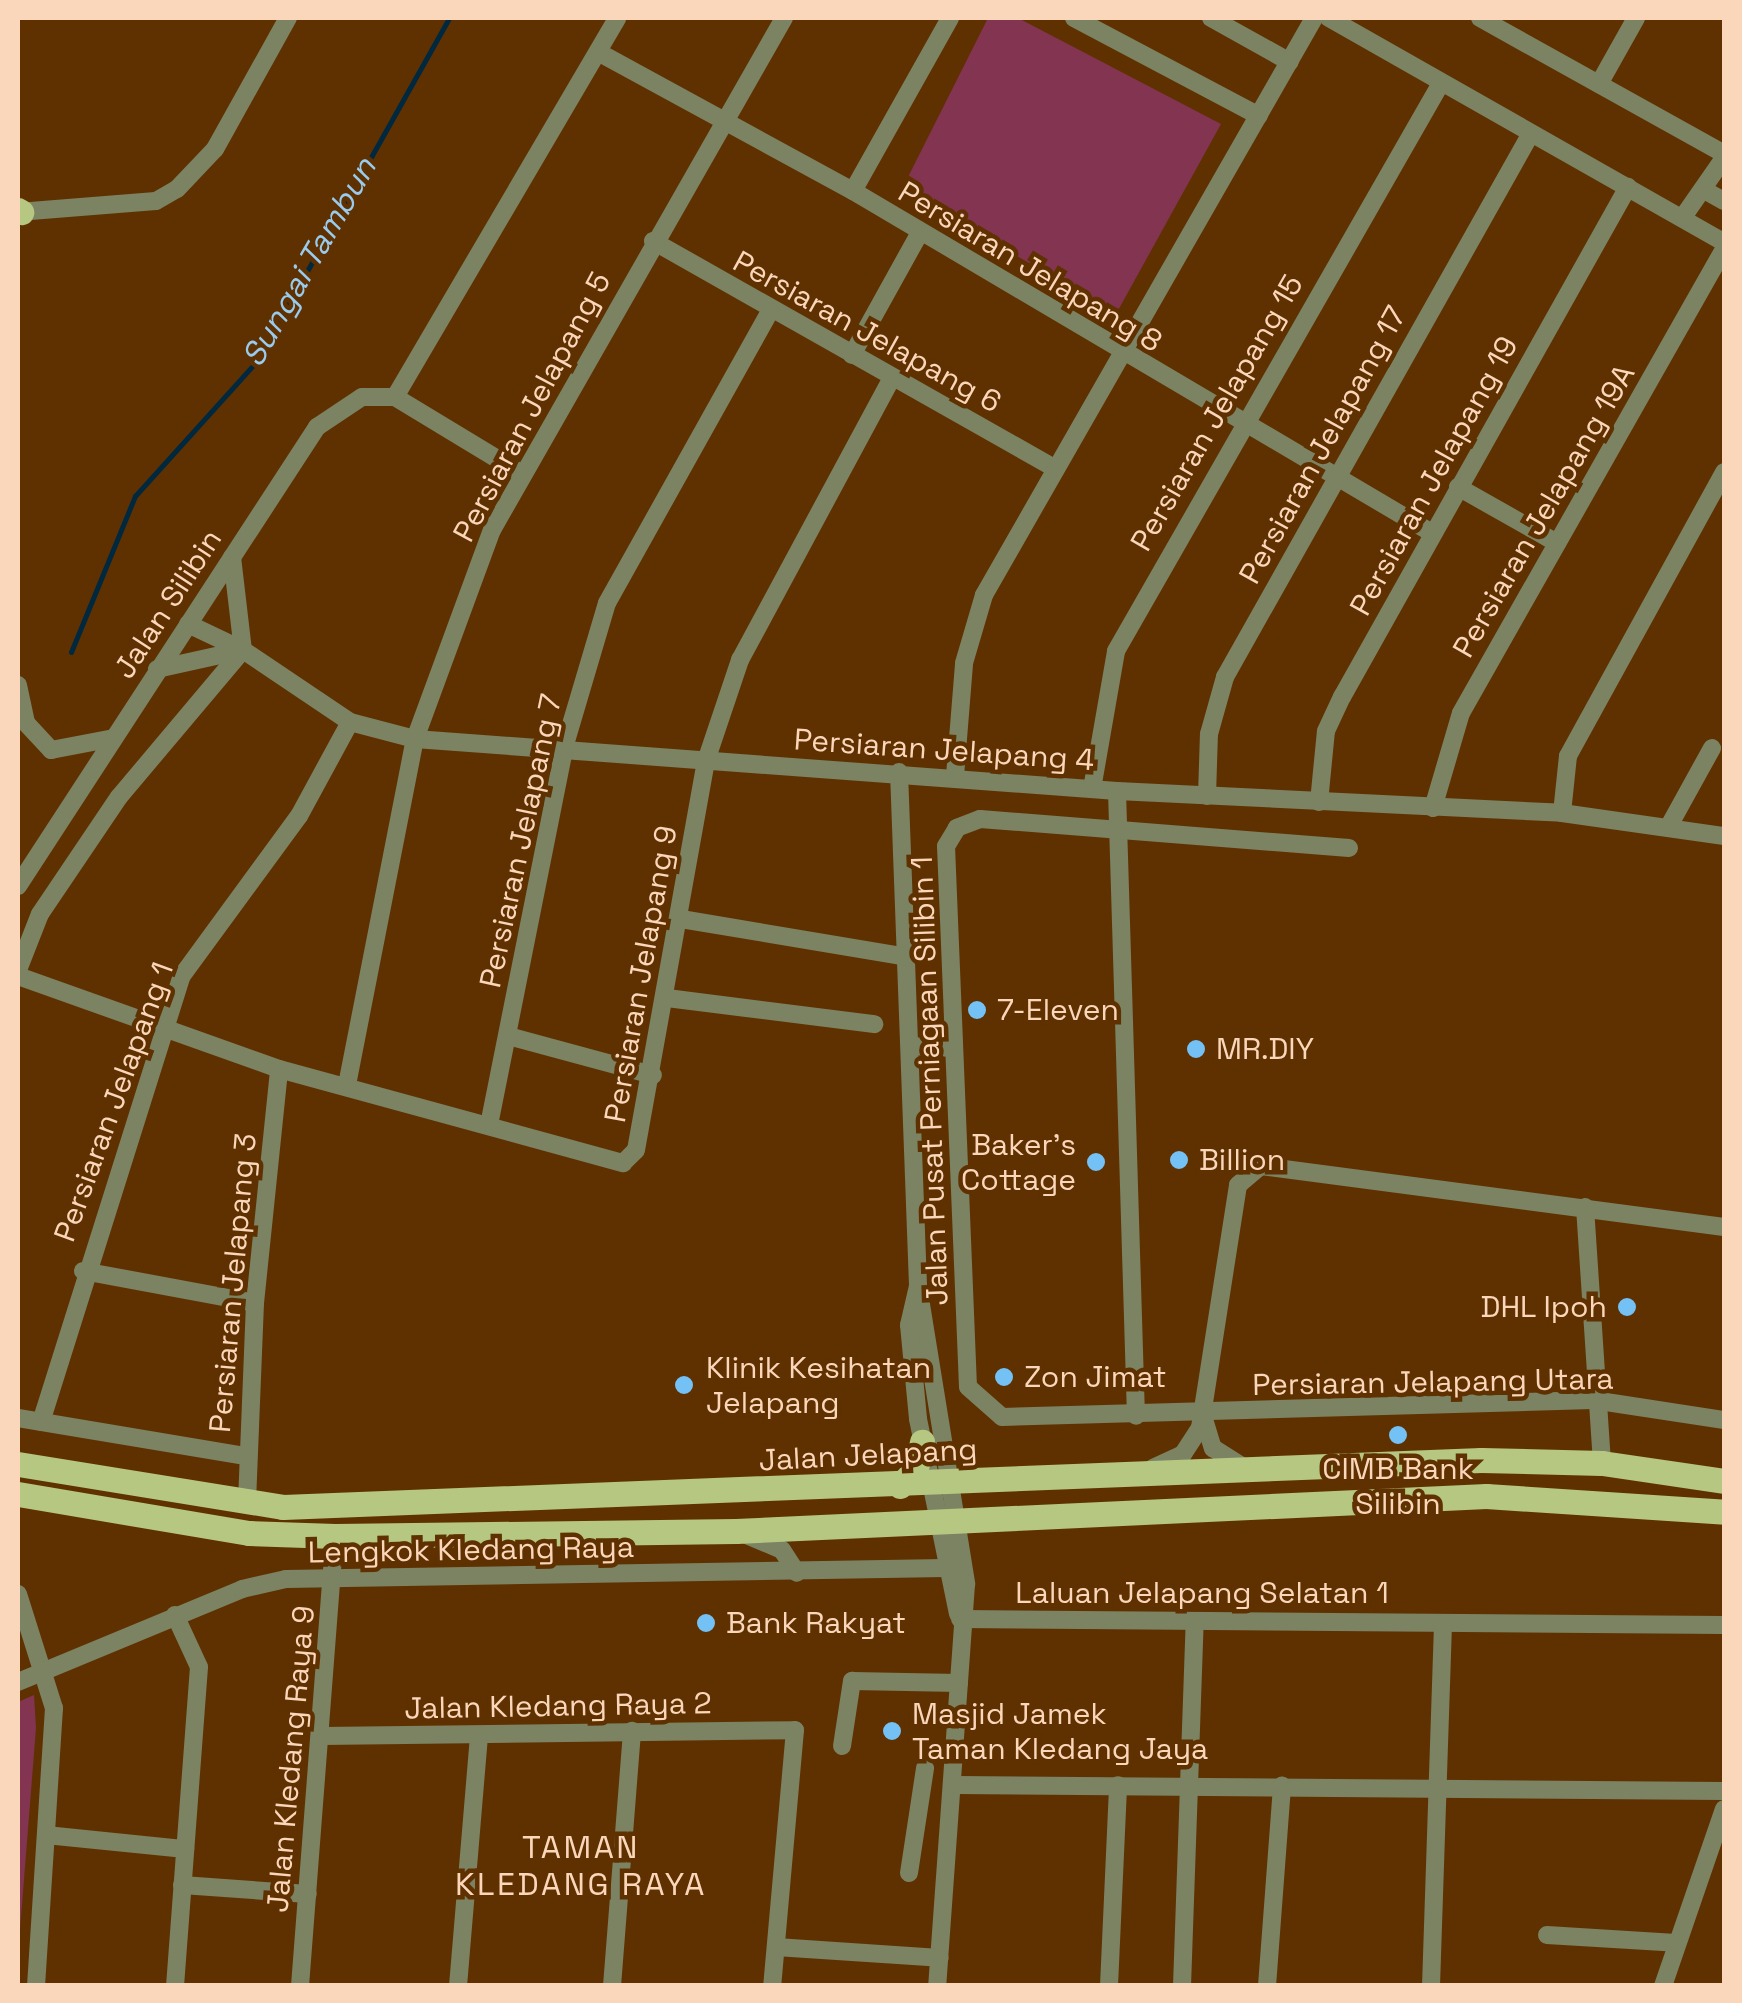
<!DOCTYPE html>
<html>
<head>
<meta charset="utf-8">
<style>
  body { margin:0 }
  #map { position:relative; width:1742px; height:2003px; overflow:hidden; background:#5f3100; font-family:"Space Grotesk",sans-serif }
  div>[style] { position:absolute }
  .green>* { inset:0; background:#823451 }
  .stream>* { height:5px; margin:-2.5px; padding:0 2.5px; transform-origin:2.5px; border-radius:2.5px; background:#00283f }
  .street>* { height:18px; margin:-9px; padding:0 9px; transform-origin:9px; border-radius:9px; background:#7b8362 }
  .primary>* { height:25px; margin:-12.5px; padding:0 12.5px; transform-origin:12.5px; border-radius:12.5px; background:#b6c782 }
  .dots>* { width:28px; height:28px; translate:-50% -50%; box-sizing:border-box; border:5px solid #5f3100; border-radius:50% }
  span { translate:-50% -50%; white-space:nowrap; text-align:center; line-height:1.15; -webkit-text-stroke:9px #5f3100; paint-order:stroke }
  .street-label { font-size:30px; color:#fad6ba }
  .poi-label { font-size:30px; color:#fad6ba }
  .left { translate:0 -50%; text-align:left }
  .right { translate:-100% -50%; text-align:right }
  .water-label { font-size:32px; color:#99cbef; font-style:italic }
  .neighbourhood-label { font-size:32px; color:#fad6ba; letter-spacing:2.5px }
  .frame { position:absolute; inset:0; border:20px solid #fad6ba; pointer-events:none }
</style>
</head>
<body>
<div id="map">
  <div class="green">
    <div style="clip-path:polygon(988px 18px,1018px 18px,1221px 124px,1116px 314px,902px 189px)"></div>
    <div style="clip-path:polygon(34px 1695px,36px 1728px,18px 1955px,18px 1702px)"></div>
  </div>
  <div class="stream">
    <div style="left:71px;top:652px;width:169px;rotate:-67.7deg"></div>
    <div style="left:135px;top:496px;width:181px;rotate:-47.9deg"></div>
    <div style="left:256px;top:362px;width:394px;rotate:-60.7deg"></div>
  </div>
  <div class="street">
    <div style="left:1074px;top:18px;width:209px;rotate:27.9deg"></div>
    <div style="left:1211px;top:18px;width:90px;rotate:29.1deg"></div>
    <div style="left:1329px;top:18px;width:454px;rotate:29.6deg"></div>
    <div style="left:1480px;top:18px;width:279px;rotate:29.1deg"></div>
    <div style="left:598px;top:52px;width:290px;rotate:28.6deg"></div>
    <div style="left:853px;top:191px;width:672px;rotate:30.57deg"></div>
    <div style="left:1599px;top:84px;width:76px;rotate:-60.7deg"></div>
    <div style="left:1704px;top:190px;width:23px;rotate:29deg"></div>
    <div style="left:853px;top:191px;width:198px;rotate:-60.7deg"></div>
    <div style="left:18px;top:212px;width:138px;rotate:-4.6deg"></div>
    <div style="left:156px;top:201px;width:24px;rotate:-30deg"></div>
    <div style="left:177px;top:189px;width:55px;rotate:-46.5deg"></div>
    <div style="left:215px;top:149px;width:150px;rotate:-60.9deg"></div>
    <div style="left:1683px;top:217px;width:72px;rotate:-55.2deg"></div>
    <div style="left:653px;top:241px;width:462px;rotate:29.5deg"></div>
    <div style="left:852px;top:355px;width:138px;rotate:-61deg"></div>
    <div style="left:395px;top:397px;width:439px;rotate:-59.6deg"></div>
    <div style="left:395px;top:397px;width:149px;rotate:31.2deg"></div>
    <div style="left:1458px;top:487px;width:114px;rotate:29.5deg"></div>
    <div style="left:232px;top:557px;width:94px;rotate:83.3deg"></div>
    <div style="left:188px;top:624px;width:61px;rotate:25.3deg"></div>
    <div style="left:243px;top:650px;width:129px;rotate:33.9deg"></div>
    <div style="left:350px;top:722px;width:67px;rotate:14.7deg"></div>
    <div style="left:415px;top:739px;width:704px;rotate:4.24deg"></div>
    <div style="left:1117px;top:791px;width:446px;rotate:2.8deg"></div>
    <div style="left:1562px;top:813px;width:164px;rotate:8.1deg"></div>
    <div style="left:157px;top:669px;width:88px;rotate:-12.5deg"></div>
    <div style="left:18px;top:685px;width:39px;rotate:78deg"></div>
    <div style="left:26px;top:723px;width:37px;rotate:47deg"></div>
    <div style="left:51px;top:750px;width:64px;rotate:-10.8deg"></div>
    <div style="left:899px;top:772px;width:514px;rotate:87.88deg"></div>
    <div style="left:918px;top:1286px;width:302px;rotate:80.8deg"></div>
    <div style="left:966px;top:1584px;width:403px;rotate:94.1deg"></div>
    <div style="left:955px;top:776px;width:113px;rotate:-85.4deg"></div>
    <div style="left:964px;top:663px;width:71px;rotate:-73.6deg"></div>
    <div style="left:984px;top:595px;width:665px;rotate:-60.23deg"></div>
    <div style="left:1092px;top:789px;width:140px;rotate:-80.1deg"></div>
    <div style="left:1116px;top:651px;width:654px;rotate:-60.22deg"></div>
    <div style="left:1117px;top:791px;width:625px;rotate:88.26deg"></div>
    <div style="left:1207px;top:796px;width:62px;rotate:-88.2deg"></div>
    <div style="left:1209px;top:734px;width:59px;rotate:-74.3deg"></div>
    <div style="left:1225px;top:677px;width:622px;rotate:-60.63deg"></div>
    <div style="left:1319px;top:802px;width:71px;rotate:-84.4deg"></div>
    <div style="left:1326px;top:731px;width:38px;rotate:-65deg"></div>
    <div style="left:1342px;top:697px;width:585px;rotate:-60.72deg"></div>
    <div style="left:1433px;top:808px;width:99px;rotate:-73.6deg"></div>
    <div style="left:1461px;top:713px;width:533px;rotate:-60.45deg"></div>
    <div style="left:1562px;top:813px;width:57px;rotate:-84deg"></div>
    <div style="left:1568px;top:756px;width:324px;rotate:-61.2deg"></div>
    <div style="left:1669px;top:826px;width:89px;rotate:-61.1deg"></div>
    <div style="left:1349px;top:848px;width:370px;rotate:-175.5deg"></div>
    <div style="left:980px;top:819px;width:25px;rotate:159deg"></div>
    <div style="left:957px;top:828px;width:21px;rotate:121deg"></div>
    <div style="left:946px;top:846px;width:541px;rotate:87.67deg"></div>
    <div style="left:968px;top:1387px;width:45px;rotate:41.4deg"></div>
    <div style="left:1002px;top:1417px;width:591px;rotate:-1.65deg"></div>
    <div style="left:1593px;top:1400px;width:133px;rotate:8.7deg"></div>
    <div style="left:18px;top:886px;width:548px;rotate:-56.92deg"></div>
    <div style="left:317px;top:427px;width:54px;rotate:-33.7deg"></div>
    <div style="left:362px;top:397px;width:33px"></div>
    <div style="left:681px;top:919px;width:229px;rotate:9.5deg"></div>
    <div style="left:18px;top:970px;width:60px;rotate:-68.6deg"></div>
    <div style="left:40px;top:914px;width:141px;rotate:-56deg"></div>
    <div style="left:119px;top:797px;width:192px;rotate:-49.9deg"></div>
    <div style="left:18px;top:976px;width:277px;rotate:19.6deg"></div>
    <div style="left:279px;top:1069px;width:357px;rotate:15.3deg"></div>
    <div style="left:623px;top:1163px;width:18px;rotate:-45deg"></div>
    <div style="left:636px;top:1150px;width:395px;rotate:-79.8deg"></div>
    <div style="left:706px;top:761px;width:107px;rotate:-71.4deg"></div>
    <div style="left:740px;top:660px;width:320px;rotate:-61.7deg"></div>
    <div style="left:667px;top:998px;width:209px;rotate:7.2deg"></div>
    <div style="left:508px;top:1036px;width:150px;rotate:15.1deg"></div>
    <div style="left:910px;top:1046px;width:44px;rotate:2.6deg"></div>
    <div style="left:347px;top:1085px;width:353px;rotate:-78.9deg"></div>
    <div style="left:415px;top:739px;width:223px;rotate:-69.8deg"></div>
    <div style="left:492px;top:530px;width:589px;rotate:-60.3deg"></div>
    <div style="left:489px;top:1125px;width:384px;rotate:-78.7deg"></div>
    <div style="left:564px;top:748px;width:151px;rotate:-73.5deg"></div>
    <div style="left:607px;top:603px;width:334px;rotate:-60.8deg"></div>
    <div style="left:1585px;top:1207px;width:257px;rotate:86.2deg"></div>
    <div style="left:83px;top:1271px;width:175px;rotate:10.5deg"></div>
    <div style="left:918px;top:1286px;width:40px;rotate:103deg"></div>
    <div style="left:909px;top:1325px;width:94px;rotate:84.5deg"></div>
    <div style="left:918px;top:1419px;width:199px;rotate:78.4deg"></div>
    <div style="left:1203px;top:1416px;width:34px;rotate:73deg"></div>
    <div style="left:1213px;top:1448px;width:34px;rotate:32deg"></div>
    <div style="left:18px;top:1418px;width:231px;rotate:9.5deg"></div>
    <div style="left:41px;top:1422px;width:467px;rotate:-72.5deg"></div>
    <div style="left:181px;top:977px;width:200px;rotate:-53.8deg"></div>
    <div style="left:299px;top:816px;width:107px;rotate:-61.5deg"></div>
    <div style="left:1153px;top:1468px;width:33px;rotate:-25deg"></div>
    <div style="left:1183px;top:1454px;width:31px;rotate:-57deg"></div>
    <div style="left:1200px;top:1428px;width:246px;rotate:-81.1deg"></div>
    <div style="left:1238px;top:1185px;width:30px;rotate:-40deg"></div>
    <div style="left:1261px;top:1166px;width:467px;rotate:7.5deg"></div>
    <div style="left:247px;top:1502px;width:199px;rotate:-87.7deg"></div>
    <div style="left:255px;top:1303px;width:235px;rotate:-84.1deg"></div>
    <div style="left:744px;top:1534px;width:41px;rotate:22.8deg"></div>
    <div style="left:782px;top:1550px;width:27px;rotate:57deg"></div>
    <div style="left:18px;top:1594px;width:120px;rotate:72.5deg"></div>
    <div style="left:54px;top:1708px;width:279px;rotate:93.7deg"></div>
    <div style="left:175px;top:1615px;width:57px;rotate:65.2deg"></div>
    <div style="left:199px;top:1667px;width:320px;rotate:94.3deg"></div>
    <div style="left:960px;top:1619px;width:764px;rotate:0.45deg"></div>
    <div style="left:18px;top:1682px;width:243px;rotate:-22.5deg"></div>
    <div style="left:242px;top:1589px;width:45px;rotate:-12.8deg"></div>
    <div style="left:286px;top:1579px;width:659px;rotate:-0.96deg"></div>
    <div style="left:322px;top:1736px;width:473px;rotate:-0.7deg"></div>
    <div style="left:795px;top:1730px;width:257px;rotate:95.1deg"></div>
    <div style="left:842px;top:1746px;width:66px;rotate:-81.3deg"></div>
    <div style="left:852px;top:1681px;width:107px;rotate:1.1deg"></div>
    <div style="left:956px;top:1785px;width:768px;rotate:0.45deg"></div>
    <div style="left:46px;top:1835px;width:140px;rotate:5.8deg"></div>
    <div style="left:909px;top:1873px;width:106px;rotate:-81.3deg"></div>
    <div style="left:182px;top:1885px;width:126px;rotate:4.1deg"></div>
    <div style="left:1547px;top:1935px;width:129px;rotate:3.5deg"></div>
    <div style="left:776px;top:1947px;width:164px;rotate:3.8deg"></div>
    <div style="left:300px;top:1986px;width:451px;rotate:-85.6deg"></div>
    <div style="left:458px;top:1986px;width:252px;rotate:-85.2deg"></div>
    <div style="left:612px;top:1986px;width:256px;rotate:-85.5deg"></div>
    <div style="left:1109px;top:1986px;width:201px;rotate:-87.4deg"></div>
    <div style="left:1182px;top:1986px;width:364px;rotate:-88deg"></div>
    <div style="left:1267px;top:1986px;width:201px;rotate:-85.7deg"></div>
    <div style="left:1431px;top:1986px;width:363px;rotate:-88.1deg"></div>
    <div style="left:1663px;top:1986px;width:187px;rotate:-71deg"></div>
  </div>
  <div class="primary">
    <div style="left:18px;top:210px;width:4px;rotate:34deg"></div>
    <div style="left:18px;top:1464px;width:268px;rotate:9.2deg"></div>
    <div style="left:283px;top:1507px;width:1199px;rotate:-2.25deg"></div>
    <div style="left:1481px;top:1460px;width:121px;rotate:1.4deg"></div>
    <div style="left:1602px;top:1463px;width:123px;rotate:8.4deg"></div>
    <div style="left:900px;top:1486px;width:24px;rotate:-48deg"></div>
    <div style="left:916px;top:1468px;width:27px;rotate:-77deg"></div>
    <div style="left:18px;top:1494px;width:234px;rotate:9.6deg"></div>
    <div style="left:249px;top:1533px;width:86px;rotate:2deg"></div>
    <div style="left:335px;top:1536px;width:401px;rotate:-0.7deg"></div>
    <div style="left:736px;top:1531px;width:751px;rotate:-2.67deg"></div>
    <div style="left:1486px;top:1496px;width:239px;rotate:3.8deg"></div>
  </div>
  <div class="dots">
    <div style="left:977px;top:1010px;background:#73c1f5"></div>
    <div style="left:1196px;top:1049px;background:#73c1f5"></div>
    <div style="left:1179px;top:1160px;background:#73c1f5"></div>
    <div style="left:1096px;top:1162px;background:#73c1f5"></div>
    <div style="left:1627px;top:1307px;background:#73c1f5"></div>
    <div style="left:1004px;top:1377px;background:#73c1f5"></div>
    <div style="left:684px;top:1385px;background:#73c1f5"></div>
    <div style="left:1398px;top:1435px;background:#73c1f5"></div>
    <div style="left:706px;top:1623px;background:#73c1f5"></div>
    <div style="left:892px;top:1731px;background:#73c1f5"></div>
  </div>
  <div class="street-label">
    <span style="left:1030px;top:267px;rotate:31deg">Persiaran Jelapang 8</span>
    <span style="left:867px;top:332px;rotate:29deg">Persiaran Jelapang 6</span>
    <span style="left:532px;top:407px;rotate:-62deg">Persiaran Jelapang 5</span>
    <span style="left:1217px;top:413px;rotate:-60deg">Persiaran Jelapang 15</span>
    <span style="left:1323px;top:445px;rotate:-61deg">Persiaran Jelapang 17</span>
    <span style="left:1434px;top:476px;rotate:-61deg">Persiaran Jelapang 19</span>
    <span style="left:1544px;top:511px;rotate:-60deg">Persiaran Jelapang 19A</span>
    <span style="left:168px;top:604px;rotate:-57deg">Jalan Silibin</span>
    <span style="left:944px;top:750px;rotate:4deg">Persiaran Jelapang 4</span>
    <span style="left:521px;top:841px;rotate:-78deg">Persiaran Jelapang 7</span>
    <span style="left:641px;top:974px;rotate:-80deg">Persiaran Jelapang 9</span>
    <span style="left:930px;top:1081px;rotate:-92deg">Jalan Pusat Perniagaan Silibin 1</span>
    <span style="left:114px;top:1102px;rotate:-70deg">Persiaran Jelapang 1</span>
    <span style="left:233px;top:1283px;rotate:-85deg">Persiaran Jelapang 3</span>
    <span style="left:1433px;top:1382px;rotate:-1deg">Persiaran Jelapang Utara</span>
    <span style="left:868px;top:1455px;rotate:-3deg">Jalan Jelapang</span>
    <span style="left:471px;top:1550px;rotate:-1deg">Lengkok Kledang Raya</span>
    <span style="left:1202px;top:1593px">Laluan Jelapang Selatan 1</span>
    <span style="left:558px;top:1706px;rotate:-1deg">Jalan Kledang Raya 2</span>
    <span style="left:291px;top:1759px;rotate:-85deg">Jalan Kledang Raya 9</span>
  </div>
  <div class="poi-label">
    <span class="left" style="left:997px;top:1010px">7-Eleven</span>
    <span class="left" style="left:1216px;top:1049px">MR.DIY</span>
    <span class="right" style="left:1076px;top:1162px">Baker's<br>Cottage</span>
    <span class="left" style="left:1199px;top:1160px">Billion</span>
    <span class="right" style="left:1607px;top:1307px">DHL Ipoh</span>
    <span class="left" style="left:706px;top:1385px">Klinik Kesihatan<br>Jelapang</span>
    <span class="left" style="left:1024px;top:1377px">Zon Jimat</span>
    <span style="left:1398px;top:1486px">CIMB Bank<br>Silibin</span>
    <span class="left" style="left:726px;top:1623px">Bank Rakyat</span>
    <span class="left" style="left:912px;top:1731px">Masjid Jamek<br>Taman Kledang Jaya</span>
  </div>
  <div class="water-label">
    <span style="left:309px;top:262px;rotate:-60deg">Sungai Tambun</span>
  </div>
  <div class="neighbourhood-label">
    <span style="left:581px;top:1866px">TAMAN<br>KLEDANG RAYA</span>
  </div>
  <div class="frame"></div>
</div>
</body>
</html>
